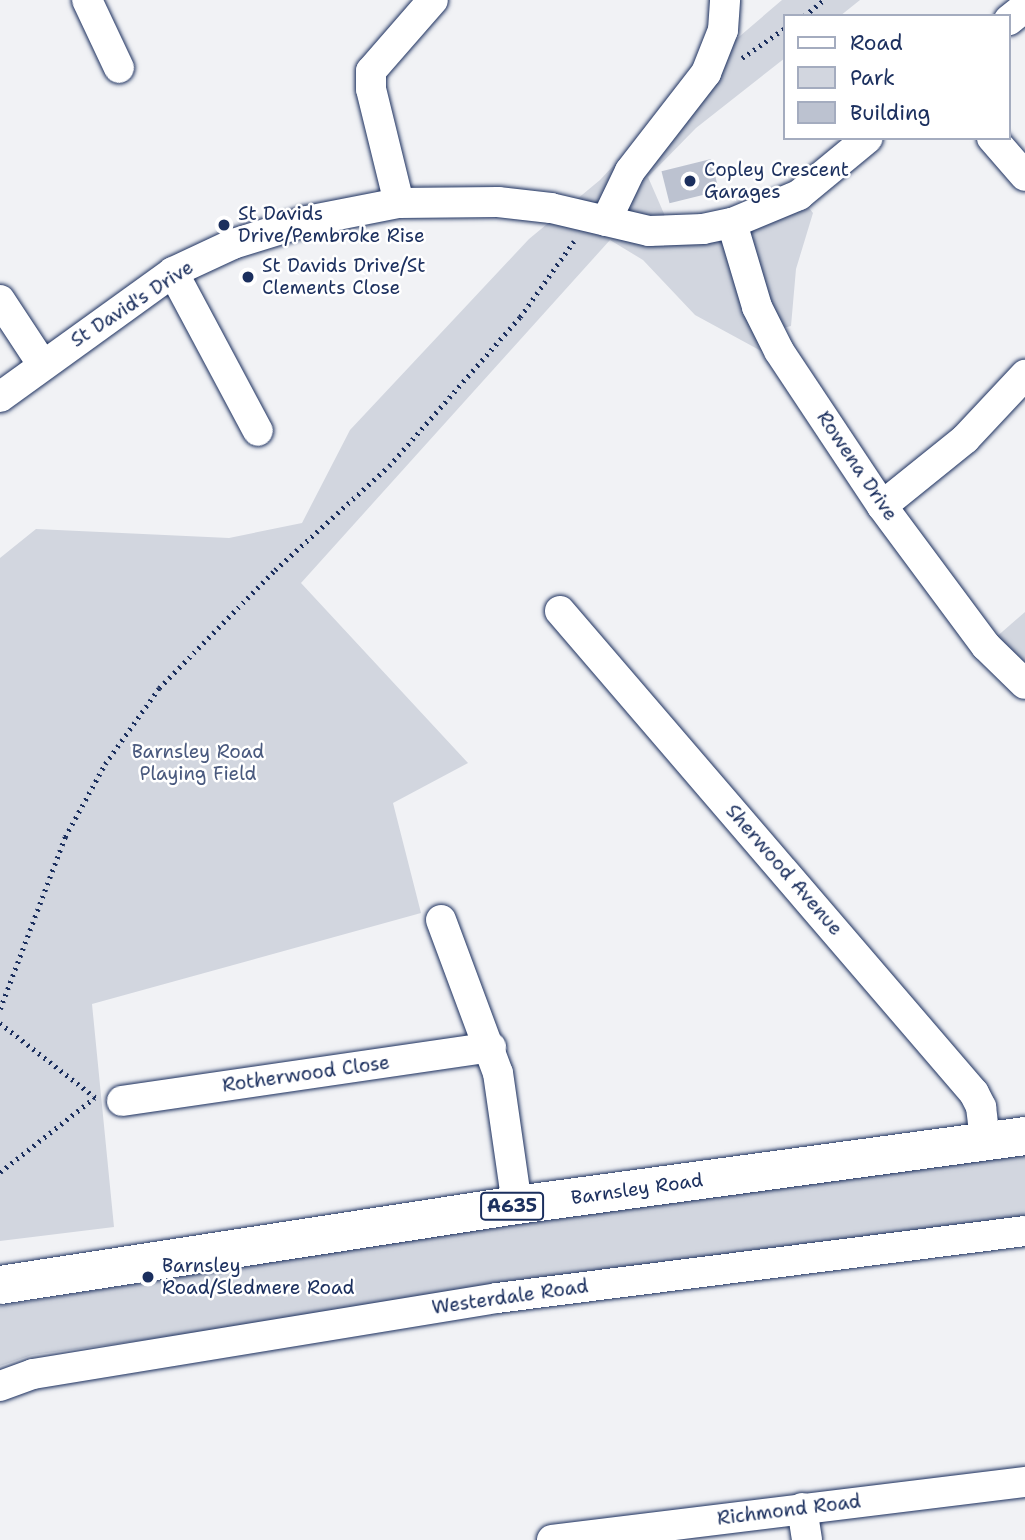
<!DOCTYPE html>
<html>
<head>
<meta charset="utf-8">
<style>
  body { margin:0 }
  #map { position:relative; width:1025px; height:1540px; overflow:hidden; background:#f1f2f5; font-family:"Shantell Sans",sans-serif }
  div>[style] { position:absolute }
  .green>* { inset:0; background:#d2d6df }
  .building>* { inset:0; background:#bcc2d0; transform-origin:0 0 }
  .path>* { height:4.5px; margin-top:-2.25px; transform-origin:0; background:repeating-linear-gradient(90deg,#1b2f5e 0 2px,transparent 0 7px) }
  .roads { filter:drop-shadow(0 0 2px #1b2f5e) drop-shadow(0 0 2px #1b2f5e) }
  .minor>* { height:30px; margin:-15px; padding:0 15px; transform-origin:15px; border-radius:15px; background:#fff }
  .trunk>* { height:38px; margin:-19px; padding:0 19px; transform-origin:19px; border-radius:19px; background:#fff }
  .dots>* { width:19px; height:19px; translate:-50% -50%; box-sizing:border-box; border:4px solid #fff; border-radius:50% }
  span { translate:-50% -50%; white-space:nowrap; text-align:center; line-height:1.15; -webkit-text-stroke:5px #fff; paint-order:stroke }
  .shield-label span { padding:2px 5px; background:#fff; border:2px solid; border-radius:5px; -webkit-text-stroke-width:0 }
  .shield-label { font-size:18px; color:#1b2f5e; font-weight:700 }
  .poi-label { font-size:19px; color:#1b2f5e }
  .left { translate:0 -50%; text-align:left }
  .street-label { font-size:19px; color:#1b2f5e }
  .park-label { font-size:19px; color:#49597e }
  .legend { position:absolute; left:783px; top:14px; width:228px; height:126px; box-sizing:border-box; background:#fff; border:2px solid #a4acbf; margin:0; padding:9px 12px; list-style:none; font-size:21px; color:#1b2f5e }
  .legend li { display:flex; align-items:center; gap:14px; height:35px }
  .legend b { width:35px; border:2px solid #a4acbf }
</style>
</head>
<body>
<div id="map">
  <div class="green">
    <div style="clip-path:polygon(782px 0,860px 0,840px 16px,785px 16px,785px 58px,696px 128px,648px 177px,672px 232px,799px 195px,813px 213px,796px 269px,791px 326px,769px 332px,763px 352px,695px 315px,643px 260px,610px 240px,301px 583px,468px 763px,393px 803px,421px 913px,92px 1004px,114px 1227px,0 1241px,0 558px,36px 529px,229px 538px,302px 523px,350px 430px,529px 239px,600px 180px,713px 59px)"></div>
    <div style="clip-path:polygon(1025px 612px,1025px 684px,986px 646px)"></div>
    <div style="clip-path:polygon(1025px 1154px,1025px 1222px,32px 1355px,0 1366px,0 1306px,459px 1231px)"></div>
  </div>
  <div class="building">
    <div style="left:711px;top:159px;width:33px;height:51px;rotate:76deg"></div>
  </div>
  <div class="path">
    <div style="left:804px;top:16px;width:26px;rotate:-39deg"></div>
    <div style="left:742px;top:58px;width:52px;rotate:-34.9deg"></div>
    <div style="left:0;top:1009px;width:184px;rotate:-69.3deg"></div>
    <div style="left:65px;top:837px;width:83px;rotate:-61.3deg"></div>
    <div style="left:105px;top:764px;width:93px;rotate:-54.6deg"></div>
    <div style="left:159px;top:688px;width:165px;rotate:-45.5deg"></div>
    <div style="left:275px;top:570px;width:154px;rotate:-42.4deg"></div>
    <div style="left:389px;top:466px;width:198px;rotate:-48.7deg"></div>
    <div style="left:520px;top:317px;width:93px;rotate:-54.6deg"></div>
    <div style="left:0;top:1023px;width:122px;rotate:38deg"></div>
    <div style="left:0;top:1172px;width:120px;rotate:-38.2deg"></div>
  </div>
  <div class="roads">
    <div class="minor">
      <div style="left:87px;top:0;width:75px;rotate:64.8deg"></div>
      <div style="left:1009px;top:20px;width:21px;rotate:-39deg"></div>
      <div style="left:992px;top:138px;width:50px;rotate:49deg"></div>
      <div style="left:399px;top:203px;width:117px;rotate:-103.8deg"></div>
      <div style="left:371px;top:89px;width:18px;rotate:-90deg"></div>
      <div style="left:371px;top:71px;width:94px;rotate:-48.9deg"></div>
      <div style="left:606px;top:221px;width:55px;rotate:-64.4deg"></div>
      <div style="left:630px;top:171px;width:124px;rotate:-52.2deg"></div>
      <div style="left:706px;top:73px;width:46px;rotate:-68.4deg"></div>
      <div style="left:723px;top:30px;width:30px;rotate:-86deg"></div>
      <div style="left:732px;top:223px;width:88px;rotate:73.4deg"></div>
      <div style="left:757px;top:307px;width:49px;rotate:63.4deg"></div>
      <div style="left:779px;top:351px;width:186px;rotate:56.4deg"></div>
      <div style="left:882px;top:506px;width:174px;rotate:53.4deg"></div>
      <div style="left:986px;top:646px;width:54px;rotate:44.3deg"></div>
      <div style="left:173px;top:272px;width:180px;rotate:61.9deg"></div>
      <div style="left:0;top:300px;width:77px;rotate:56.7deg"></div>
      <div style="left:0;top:397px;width:213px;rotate:-35.8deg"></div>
      <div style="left:173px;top:272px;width:66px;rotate:-25deg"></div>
      <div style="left:233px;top:244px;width:77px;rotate:-17.3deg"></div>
      <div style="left:307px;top:221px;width:94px;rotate:-11.1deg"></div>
      <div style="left:399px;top:203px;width:99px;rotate:-0.6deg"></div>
      <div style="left:498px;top:202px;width:53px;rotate:6.5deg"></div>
      <div style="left:551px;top:208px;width:101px;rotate:13.2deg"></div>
      <div style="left:649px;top:231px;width:54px;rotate:-2.1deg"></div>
      <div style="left:703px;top:229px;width:30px;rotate:-12deg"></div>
      <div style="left:732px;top:223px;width:73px;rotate:-22.7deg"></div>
      <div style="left:799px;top:195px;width:89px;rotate:-39.6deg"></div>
      <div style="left:882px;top:506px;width:107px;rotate:-38.9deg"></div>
      <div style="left:965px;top:439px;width:88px;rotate:-46.8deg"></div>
      <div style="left:560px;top:611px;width:635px;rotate:49.34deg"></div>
      <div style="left:974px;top:1093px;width:16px;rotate:63deg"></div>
      <div style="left:981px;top:1107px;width:33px;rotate:83deg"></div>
      <div style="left:441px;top:920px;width:163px;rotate:69.6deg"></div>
      <div style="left:498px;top:1073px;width:133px;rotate:81.8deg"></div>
      <div style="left:122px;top:1101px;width:373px;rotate:-8.3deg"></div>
      <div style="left:0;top:1386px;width:35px;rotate:-20deg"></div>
      <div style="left:33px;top:1374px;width:470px;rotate:-9.3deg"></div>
      <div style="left:497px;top:1298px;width:532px;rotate:-7.23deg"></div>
      <div style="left:802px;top:1508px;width:32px;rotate:81deg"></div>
      <div style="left:552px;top:1540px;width:477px;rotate:-7deg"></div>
    </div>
    <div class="trunk">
      <div style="left:0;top:1285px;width:523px;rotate:-8.8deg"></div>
      <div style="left:517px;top:1205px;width:513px;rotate:-7.73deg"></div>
    </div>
  </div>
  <div class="dots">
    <div style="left:690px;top:181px;background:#1b2f5e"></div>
    <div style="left:224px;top:225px;background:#1b2f5e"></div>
    <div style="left:248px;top:277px;background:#1b2f5e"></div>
    <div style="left:148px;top:1277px;background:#1b2f5e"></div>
  </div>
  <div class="shield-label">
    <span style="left:512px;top:1206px">A635</span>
  </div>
  <div class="poi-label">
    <span class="left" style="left:704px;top:181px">Copley Crescent<br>Garages</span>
    <span class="left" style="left:238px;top:225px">St Davids<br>Drive/Pembroke Rise</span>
    <span class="left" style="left:262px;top:277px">St Davids Drive/St<br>Clements Close</span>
    <span class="left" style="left:162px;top:1277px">Barnsley<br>Road/Sledmere Road</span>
  </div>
  <div class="street-label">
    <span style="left:132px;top:304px;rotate:-33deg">St David's Drive</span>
    <span style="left:857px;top:466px;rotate:56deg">Rowena Drive</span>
    <span style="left:784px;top:870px;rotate:49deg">Sherwood Avenue</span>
    <span style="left:306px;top:1074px;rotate:-8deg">Rotherwood Close</span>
    <span style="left:637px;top:1189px;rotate:-8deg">Barnsley Road</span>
    <span style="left:510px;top:1297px;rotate:-8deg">Westerdale Road</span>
    <span style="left:789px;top:1510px;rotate:-7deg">Richmond Road</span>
  </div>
  <div class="park-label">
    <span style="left:198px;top:763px">Barnsley Road<br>Playing Field</span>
  </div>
  <ul class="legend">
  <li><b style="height:9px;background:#fff"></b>Road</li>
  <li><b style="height:19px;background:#d2d6df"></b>Park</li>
  <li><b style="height:19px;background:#bcc2d0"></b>Building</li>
  </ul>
</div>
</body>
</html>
